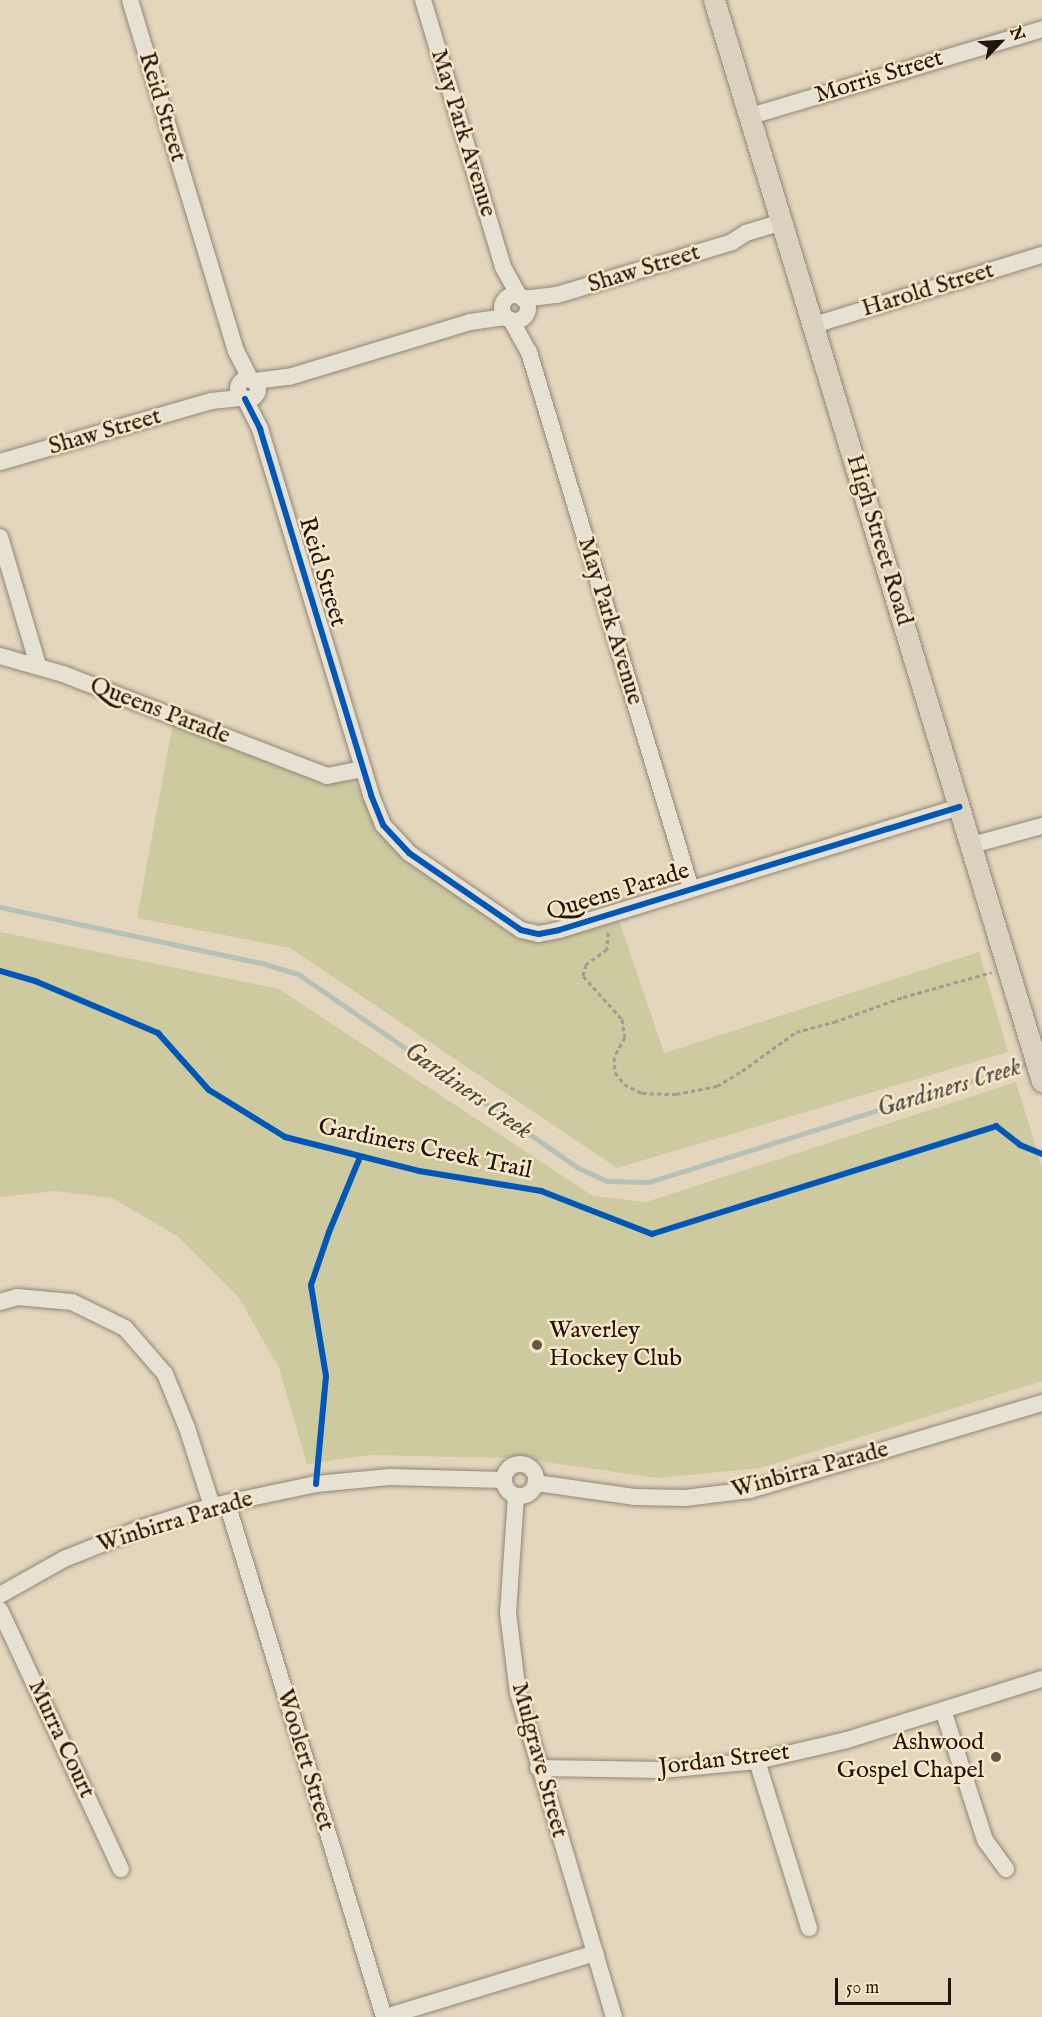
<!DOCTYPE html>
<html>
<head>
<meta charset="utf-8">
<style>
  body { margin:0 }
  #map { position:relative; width:1042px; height:2017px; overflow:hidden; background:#e3d6bc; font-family:"IM FELL English",serif }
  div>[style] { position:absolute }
  .green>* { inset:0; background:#ceca9f }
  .stream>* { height:4.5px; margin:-2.25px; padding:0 2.25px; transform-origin:2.25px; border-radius:2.25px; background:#b5c1b7 }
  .path>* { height:3px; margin-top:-1.5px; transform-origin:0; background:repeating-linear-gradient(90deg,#a29b91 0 4.5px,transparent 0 7.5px) }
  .roads { filter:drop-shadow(0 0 2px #8f8677) drop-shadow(0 0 2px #8f8677) }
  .minor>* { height:16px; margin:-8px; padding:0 8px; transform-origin:8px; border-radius:8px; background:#e7e1d4 }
  .minor>.ring { margin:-8px; padding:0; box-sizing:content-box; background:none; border:16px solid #e7e1d4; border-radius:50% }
  .major>* { height:21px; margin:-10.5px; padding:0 10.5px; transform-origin:10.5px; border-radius:10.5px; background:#dbd1bf }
  .cycleway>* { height:6px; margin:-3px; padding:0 3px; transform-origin:3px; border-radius:3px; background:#0057b8 }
  .dots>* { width:16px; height:16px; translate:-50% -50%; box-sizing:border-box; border:3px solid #f8e8c8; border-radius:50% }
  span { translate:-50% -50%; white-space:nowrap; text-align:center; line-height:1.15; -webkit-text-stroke:5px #f8e8c8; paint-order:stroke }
  .street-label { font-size:24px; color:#20140d }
  .poi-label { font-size:24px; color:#20140d }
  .left { translate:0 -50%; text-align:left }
  .right { translate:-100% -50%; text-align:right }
  .water-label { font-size:26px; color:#4d4d48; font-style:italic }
  .north { position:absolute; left:970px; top:12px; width:60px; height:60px; -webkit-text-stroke:4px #f8e8c8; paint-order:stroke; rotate:65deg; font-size:16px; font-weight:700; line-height:24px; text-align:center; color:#20140d }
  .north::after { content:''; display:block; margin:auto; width:21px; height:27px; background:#20140d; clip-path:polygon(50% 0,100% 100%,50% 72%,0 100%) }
  .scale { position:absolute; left:835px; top:1978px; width:116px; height:27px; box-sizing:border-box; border:3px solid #20140d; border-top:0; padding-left:8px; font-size:18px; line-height:21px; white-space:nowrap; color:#20140d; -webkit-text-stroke:4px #f8e8c8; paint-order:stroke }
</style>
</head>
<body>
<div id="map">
  <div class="green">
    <div style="clip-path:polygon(173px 723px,352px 781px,360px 790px,375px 827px,398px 854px,521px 938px,541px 941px,619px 920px,664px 1053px,979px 952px,1008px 1052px,617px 1168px,290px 948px,137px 918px)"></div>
    <div style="clip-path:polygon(0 932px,279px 989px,593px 1196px,646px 1202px,1016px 1082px,1042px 1167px,1042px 1381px,760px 1468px,658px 1478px,516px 1458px,370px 1455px,307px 1464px,279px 1368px,239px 1298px,177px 1236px,112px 1198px,56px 1191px,0 1197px)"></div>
  </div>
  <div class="stream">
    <div style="left:0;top:907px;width:271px;rotate:12.1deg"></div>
    <div style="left:265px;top:964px;width:37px;rotate:17deg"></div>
    <div style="left:300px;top:975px;width:337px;rotate:34.7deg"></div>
    <div style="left:577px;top:1167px;width:33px;rotate:25deg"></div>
    <div style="left:607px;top:1181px;width:42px;rotate:1.4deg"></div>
    <div style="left:649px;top:1182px;width:400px;rotate:-17.4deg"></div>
  </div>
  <div class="path">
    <div style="left:608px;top:932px;width:17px;rotate:93deg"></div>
    <div style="left:607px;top:949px;width:26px;rotate:144deg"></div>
    <div style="left:586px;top:964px;width:12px;rotate:104deg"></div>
    <div style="left:583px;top:976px;width:58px;rotate:47.8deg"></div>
    <div style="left:622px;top:1019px;width:18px;rotate:81deg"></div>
    <div style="left:625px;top:1037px;width:23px;rotate:119deg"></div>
    <div style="left:614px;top:1057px;width:15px;rotate:86deg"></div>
    <div style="left:615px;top:1072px;width:15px;rotate:53deg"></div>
    <div style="left:624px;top:1084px;width:20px;rotate:27deg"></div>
    <div style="left:642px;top:1093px;width:34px;rotate:2deg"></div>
    <div style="left:676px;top:1094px;width:42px;rotate:-11deg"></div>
    <div style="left:717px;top:1086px;width:29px;rotate:-31deg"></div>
    <div style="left:742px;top:1071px;width:67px;rotate:-35.8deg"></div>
    <div style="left:796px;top:1032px;width:39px;rotate:-15deg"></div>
    <div style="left:834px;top:1022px;width:73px;rotate:-19.9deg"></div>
    <div style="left:903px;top:997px;width:92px;rotate:-15.7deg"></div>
  </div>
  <div class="roads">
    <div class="minor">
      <div style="left:130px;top:0;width:367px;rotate:73.2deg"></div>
      <div style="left:236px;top:351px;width:33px;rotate:63deg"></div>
      <div style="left:423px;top:0;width:279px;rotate:73.3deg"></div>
      <div style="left:503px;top:267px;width:33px;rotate:61deg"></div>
      <div style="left:751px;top:116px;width:304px;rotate:-16.6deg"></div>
      <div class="ring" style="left:502px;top:295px;width:10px;height:10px"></div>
      <div style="left:523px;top:299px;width:34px;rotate:-7deg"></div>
      <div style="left:557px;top:295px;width:183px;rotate:-16.8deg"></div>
      <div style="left:732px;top:242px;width:17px;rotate:-33deg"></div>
      <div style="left:746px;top:233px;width:39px;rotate:-17deg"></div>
      <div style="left:511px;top:320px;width:37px;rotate:61deg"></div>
      <div style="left:529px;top:352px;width:561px;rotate:73.21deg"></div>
      <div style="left:814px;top:325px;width:239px;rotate:-17.1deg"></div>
      <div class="ring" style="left:238px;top:379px;width:4px;height:4px"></div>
      <div style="left:254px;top:381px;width:35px;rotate:-7deg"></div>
      <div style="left:289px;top:377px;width:189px;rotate:-16.9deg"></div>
      <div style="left:470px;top:322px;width:35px;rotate:-8deg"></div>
      <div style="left:245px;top:399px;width:34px;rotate:63deg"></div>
      <div style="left:260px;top:429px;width:382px;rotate:73.1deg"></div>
      <div style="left:371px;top:795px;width:32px;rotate:68deg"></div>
      <div style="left:383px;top:825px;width:38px;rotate:47deg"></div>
      <div style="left:409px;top:853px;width:136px;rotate:34.5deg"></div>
      <div style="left:521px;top:930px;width:18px;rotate:13deg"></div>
      <div style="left:539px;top:934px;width:20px;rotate:-11deg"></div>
      <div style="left:559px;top:930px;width:419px;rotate:-17.1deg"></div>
      <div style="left:0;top:462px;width:220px;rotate:-16.1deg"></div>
      <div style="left:211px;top:401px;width:31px;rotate:-6deg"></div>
      <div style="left:0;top:537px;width:134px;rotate:73.5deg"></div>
      <div style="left:0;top:656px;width:66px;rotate:15.9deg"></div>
      <div style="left:63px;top:674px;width:283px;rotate:21.1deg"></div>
      <div style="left:327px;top:776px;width:37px;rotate:-11deg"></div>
      <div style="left:972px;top:845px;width:73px;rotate:-15.2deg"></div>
      <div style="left:0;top:1302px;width:18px;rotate:-16deg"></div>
      <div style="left:17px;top:1297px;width:55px;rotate:5.2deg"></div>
      <div style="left:72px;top:1302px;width:59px;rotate:26.1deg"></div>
      <div style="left:125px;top:1328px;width:61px;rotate:49deg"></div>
      <div style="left:165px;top:1374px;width:58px;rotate:67.8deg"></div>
      <div style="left:187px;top:1428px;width:82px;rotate:72.2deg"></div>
      <div class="ring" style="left:504px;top:1464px;width:16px;height:16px"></div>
      <div style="left:536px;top:1483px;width:99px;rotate:8.1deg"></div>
      <div style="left:634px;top:1497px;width:51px;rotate:1.1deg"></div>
      <div style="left:685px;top:1498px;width:65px;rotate:-7deg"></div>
      <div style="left:750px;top:1490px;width:305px;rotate:-16.6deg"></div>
      <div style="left:516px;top:1496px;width:117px;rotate:93.9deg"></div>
      <div style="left:508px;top:1613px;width:81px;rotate:82.9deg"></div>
      <div style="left:518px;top:1693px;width:338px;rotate:73.5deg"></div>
      <div style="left:227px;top:1503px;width:537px;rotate:73.01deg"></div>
      <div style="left:0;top:1595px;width:73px;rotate:-29.4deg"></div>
      <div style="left:64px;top:1559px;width:81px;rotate:-21.8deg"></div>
      <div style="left:139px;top:1529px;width:77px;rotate:-17.5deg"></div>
      <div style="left:212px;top:1506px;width:106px;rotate:-11.9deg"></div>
      <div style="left:316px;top:1484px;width:74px;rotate:-5.4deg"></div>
      <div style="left:390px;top:1477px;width:114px;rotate:1.5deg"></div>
      <div style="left:0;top:1610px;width:286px;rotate:65deg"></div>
      <div style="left:943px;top:1710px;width:137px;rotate:72.1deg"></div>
      <div style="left:985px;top:1840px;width:36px;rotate:54deg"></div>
      <div style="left:757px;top:1761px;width:175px;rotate:72.7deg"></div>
      <div style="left:538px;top:1768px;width:125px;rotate:0.9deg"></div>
      <div style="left:663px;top:1770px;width:94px;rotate:-5.5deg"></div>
      <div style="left:757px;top:1761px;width:92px;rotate:-13.1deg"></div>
      <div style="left:847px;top:1740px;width:204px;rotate:-17.4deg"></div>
      <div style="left:385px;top:2017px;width:220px;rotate:-16.9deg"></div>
    </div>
    <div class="major">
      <div style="left:714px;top:0;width:1130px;rotate:73.12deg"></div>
    </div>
  </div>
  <div class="cycleway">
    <div style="left:245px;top:399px;width:34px;rotate:63deg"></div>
    <div style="left:260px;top:429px;width:382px;rotate:73.1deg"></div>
    <div style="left:371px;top:795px;width:32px;rotate:68deg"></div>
    <div style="left:383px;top:825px;width:38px;rotate:47deg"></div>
    <div style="left:409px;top:853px;width:136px;rotate:34.5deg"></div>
    <div style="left:521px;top:930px;width:18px;rotate:13deg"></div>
    <div style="left:539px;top:934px;width:20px;rotate:-11deg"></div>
    <div style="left:559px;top:930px;width:419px;rotate:-17.1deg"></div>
    <div style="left:0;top:971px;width:36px;rotate:16deg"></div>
    <div style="left:35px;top:981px;width:134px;rotate:22.9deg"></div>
    <div style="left:158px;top:1033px;width:76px;rotate:48.2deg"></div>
    <div style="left:209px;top:1090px;width:89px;rotate:31.7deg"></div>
    <div style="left:285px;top:1137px;width:138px;rotate:14.2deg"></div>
    <div style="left:419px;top:1171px;width:124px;rotate:9.3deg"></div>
    <div style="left:541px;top:1191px;width:119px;rotate:21.2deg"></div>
    <div style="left:652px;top:1234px;width:361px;rotate:-17.4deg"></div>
    <div style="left:996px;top:1126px;width:31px;rotate:38deg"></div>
    <div style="left:1020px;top:1145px;width:24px;rotate:22deg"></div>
    <div style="left:316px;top:1484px;width:108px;rotate:-84.7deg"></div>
    <div style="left:326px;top:1376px;width:92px;rotate:-99.4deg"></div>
    <div style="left:311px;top:1285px;width:56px;rotate:-71.2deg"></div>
    <div style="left:329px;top:1232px;width:81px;rotate:-67.5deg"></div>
  </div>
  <div class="dots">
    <div style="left:537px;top:1345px;background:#64584a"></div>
    <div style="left:996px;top:1757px;background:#64584a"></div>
  </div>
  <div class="street-label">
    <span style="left:879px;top:77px;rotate:-17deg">Morris Street</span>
    <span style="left:162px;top:107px;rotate:73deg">Reid Street</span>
    <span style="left:463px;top:133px;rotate:73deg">May Park Avenue</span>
    <span style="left:644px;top:269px;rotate:-17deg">Shaw Street</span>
    <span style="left:928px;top:290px;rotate:-17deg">Harold Street</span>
    <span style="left:105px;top:432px;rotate:-16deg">Shaw Street</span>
    <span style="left:879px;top:540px;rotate:73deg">High Street Road</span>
    <span style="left:322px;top:572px;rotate:73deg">Reid Street</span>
    <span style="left:610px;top:621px;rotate:73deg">May Park Avenue</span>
    <span style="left:160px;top:711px;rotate:21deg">Queens Parade</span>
    <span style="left:618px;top:892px;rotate:-17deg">Queens Parade</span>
    <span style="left:425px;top:1149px;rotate:12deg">Gardiners Creek Trail</span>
    <span style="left:810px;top:1470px;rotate:-15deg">Winbirra Parade</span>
    <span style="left:175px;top:1522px;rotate:-17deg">Winbirra Parade</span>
    <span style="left:61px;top:1739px;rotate:65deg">Murra Court</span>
    <span style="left:305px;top:1760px;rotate:73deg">Woolert Street</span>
    <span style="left:539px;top:1760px;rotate:75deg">Mulgrave Street</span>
    <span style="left:724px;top:1760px;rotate:-7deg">Jordan Street</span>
  </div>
  <div class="poi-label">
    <span class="left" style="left:549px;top:1345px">Waverley<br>Hockey Club</span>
    <span class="right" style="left:984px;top:1757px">Ashwood<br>Gospel Chapel</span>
  </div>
  <div class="water-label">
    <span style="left:949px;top:1088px;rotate:-17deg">Gardiners Creek</span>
    <span style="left:468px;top:1091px;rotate:35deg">Gardiners Creek</span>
  </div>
  <div class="north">N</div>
  <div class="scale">50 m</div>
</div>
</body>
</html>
